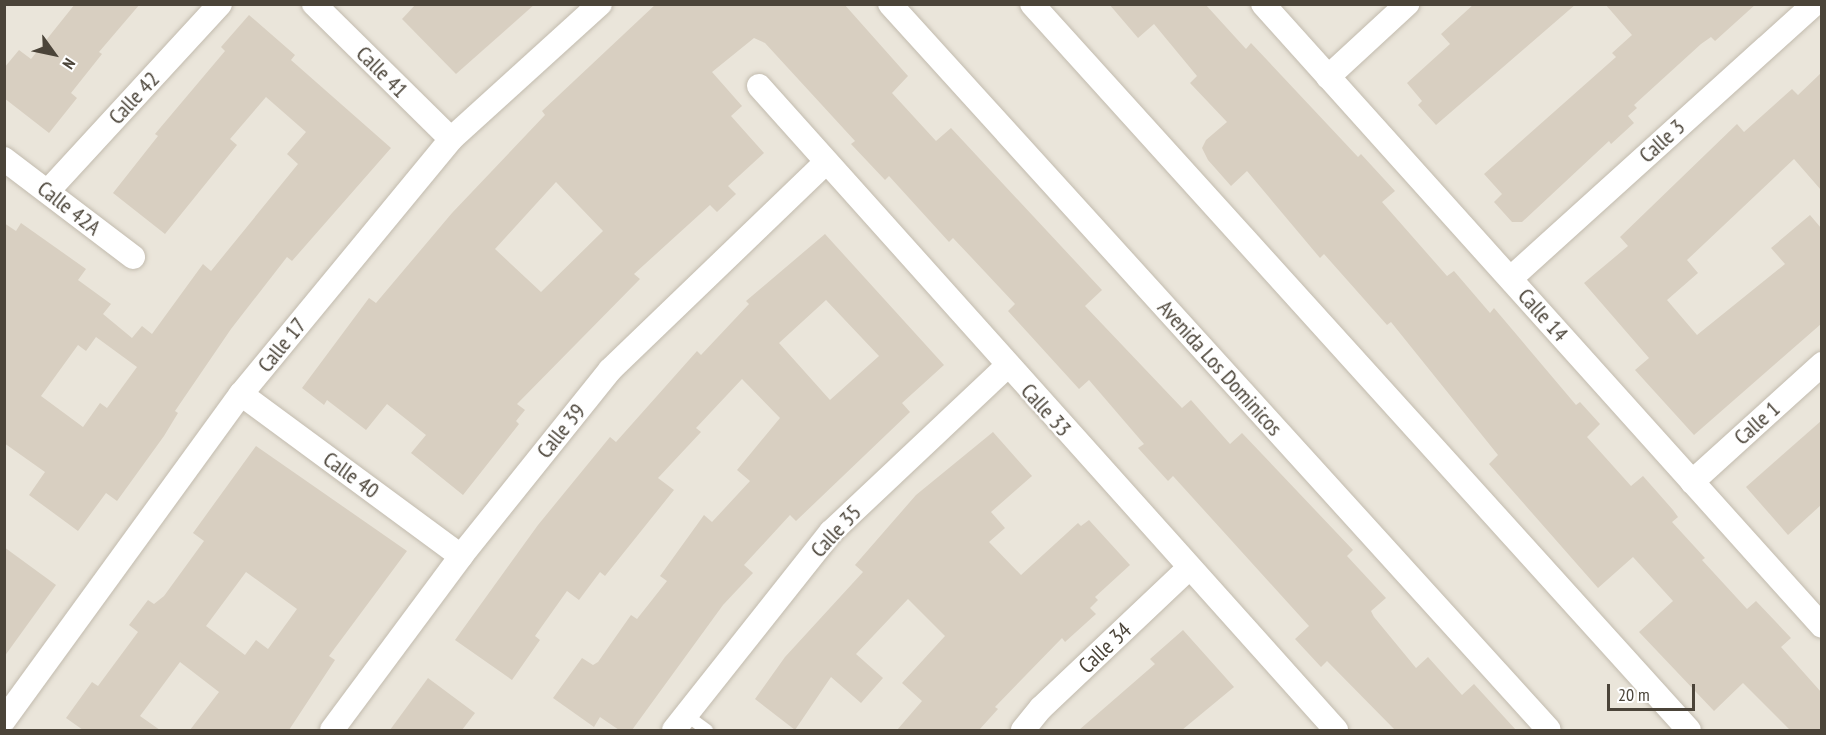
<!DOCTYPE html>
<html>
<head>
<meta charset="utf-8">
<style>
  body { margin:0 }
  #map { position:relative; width:1826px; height:735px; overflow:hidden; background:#f6f3ec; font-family:"PT Sans Narrow",sans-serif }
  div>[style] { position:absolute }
  .residential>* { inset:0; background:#eae5da; transform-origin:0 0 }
  .building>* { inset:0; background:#d8cfc1 }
  .roads { filter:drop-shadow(0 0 2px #c2bbae) drop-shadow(0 0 2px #c2bbae) }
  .service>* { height:12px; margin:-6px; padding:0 6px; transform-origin:6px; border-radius:6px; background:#fff }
  .minor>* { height:24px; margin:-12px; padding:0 12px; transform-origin:12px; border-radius:12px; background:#fff }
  span { translate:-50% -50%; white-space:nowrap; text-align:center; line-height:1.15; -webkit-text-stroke:5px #fff; paint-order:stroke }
  .street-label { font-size:22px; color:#4b4439 }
  .frame { position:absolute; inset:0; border:6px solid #4b4439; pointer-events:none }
  .north { position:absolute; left:24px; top:24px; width:60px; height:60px; -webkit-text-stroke:4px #fff; paint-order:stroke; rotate:123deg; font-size:16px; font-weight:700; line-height:24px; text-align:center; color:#4b4439 }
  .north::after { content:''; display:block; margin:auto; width:21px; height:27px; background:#4b4439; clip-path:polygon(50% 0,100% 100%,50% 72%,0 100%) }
  .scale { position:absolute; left:1607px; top:684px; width:88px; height:27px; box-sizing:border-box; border:3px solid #4b4439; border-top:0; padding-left:8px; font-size:18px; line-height:21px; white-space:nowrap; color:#4b4439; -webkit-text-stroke:4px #fff; paint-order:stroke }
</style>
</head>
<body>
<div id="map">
  <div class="residential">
    <div style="left:5px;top:5px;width:1816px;height:725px"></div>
  </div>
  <div class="building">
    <div style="clip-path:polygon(75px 4px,140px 4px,99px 52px,102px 54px,71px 93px,77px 98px,49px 133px,4px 98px,4px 68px,19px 50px,31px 59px)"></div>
    <div style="clip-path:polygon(416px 4px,535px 4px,456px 74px,402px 19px)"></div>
    <div style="clip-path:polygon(evenodd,656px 4px,844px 4px,908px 76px,892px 93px,936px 141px,951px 128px,1102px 290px,1085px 306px,1182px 408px,1191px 400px,1230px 444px,1242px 433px,1353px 550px,1347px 556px,1386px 598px,1371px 611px,1374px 617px,1416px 668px,1428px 657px,1462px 695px,1474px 684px,1516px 730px,1395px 730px,1327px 661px,1321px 667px,1295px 639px,1309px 626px,1173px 476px,1168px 481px,1138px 448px,1144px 444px,1089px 380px,1079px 389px,1008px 311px,1015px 304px,971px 257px,953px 238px,949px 242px,889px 176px,885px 180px,851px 144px,855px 141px,765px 43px,754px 38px,712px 72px,742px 106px,731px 116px,764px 153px,728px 186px,736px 194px,717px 212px,710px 205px,634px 274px,640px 279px,517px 404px,525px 410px,516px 421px,519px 424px,463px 495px,411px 453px,426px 435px,387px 404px,366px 430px,327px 400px,324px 405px,302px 388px,369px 298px,376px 303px,452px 213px,545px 115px,542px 111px,656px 4px,556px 182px,603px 231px,541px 292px,495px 249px,556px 182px)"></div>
    <div style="clip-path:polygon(1109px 4px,1205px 4px,1246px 49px,1251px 43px,1358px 157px,1361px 154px,1395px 191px,1382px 202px,1447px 276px,1454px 271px,1490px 313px,1494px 308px,1576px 405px,1580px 402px,1600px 424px,1587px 437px,1631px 486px,1643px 476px,1673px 510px,1678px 517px,1672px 522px,1705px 558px,1702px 560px,1747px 609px,1756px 601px,1791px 638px,1781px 647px,1821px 692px,1821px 730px,1790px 730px,1743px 683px,1714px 711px,1639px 632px,1673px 601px,1633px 557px,1598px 588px,1489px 464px,1498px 455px,1391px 322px,1387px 325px,1324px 254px,1320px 258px,1247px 171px,1231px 186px,1208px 160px,1202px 148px,1206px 140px,1227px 122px,1190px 83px,1197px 76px,1154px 24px,1138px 38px)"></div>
    <div style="clip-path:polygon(1474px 4px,1576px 4px,1436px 125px,1418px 105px,1422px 101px,1407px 83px,1450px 44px,1441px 34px)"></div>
    <div style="clip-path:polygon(1605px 4px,1756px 4px,1715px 41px,1711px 37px,1701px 44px,1634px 105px,1637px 108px,1628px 116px,1634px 123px,1611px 144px,1609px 141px,1522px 222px,1512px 222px,1494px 202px,1502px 194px,1484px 174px,1616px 57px,1612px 53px,1632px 35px)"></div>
    <div style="clip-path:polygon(evenodd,249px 15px,295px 55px,291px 60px,391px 148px,292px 261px,287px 257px,231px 329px,175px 411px,178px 413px,164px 436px,117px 501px,106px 493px,78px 531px,29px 495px,45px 472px,4px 443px,4px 223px,16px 231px,21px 223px,86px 269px,78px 280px,111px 304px,103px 314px,132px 338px,142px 326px,152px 334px,203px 264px,211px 271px,298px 164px,287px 154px,306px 132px,266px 97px,230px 139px,237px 145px,165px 234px,113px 193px,158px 136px,155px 134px,225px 51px,221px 47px,249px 15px,96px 337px,137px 367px,107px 408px,100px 403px,83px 427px,41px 396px,78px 345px,86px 351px,96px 337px)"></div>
    <div style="clip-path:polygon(1821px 73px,1821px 190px,1794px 159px,1687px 260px,1698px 273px,1667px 300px,1697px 335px,1785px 264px,1771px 248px,1810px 215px,1821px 228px,1821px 324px,1694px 435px,1635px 370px,1649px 358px,1584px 283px,1628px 246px,1620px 237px,1737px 124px,1744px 132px,1792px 89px,1798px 95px)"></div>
    <div style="clip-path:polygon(evenodd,825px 234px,944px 365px,902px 403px,910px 412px,796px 521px,790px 515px,744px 565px,753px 573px,723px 605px,632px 730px,619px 730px,600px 717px,594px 727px,553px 698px,582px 658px,593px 665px,598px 662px,631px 615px,637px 619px,667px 581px,660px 576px,704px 515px,712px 522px,750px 481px,737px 470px,780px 418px,742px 379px,696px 428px,701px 432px,658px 478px,674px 490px,605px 576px,600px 572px,579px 600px,567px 591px,535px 636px,540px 640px,512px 680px,455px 640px,538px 525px,610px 437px,616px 442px,697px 351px,701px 355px,749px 304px,746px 301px,825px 234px,826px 300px,879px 356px,830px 400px,779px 343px,826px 300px)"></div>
    <div style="clip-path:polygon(1821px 421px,1821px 505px,1788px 535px,1746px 487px)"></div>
    <div style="clip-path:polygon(993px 432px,1032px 476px,991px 512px,1005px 528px,989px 542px,1021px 575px,1078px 523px,1081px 526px,1089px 520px,1130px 565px,1095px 597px,1098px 600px,1090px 608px,1096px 614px,1065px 642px,1062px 638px,995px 707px,998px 709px,979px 730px,897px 730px,922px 701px,902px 683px,945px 636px,908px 599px,856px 654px,883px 678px,861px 703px,831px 677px,795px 730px,755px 699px,785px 657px,863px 572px,855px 565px,916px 495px)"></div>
    <div style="clip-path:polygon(evenodd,256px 446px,407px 551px,329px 656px,335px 660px,289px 730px,190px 730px,219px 692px,180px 662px,140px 716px,160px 730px,83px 730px,66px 718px,92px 682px,98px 686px,138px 632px,129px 625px,148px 600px,154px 604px,164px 596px,204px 541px,193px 533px,256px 446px,246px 572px,297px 609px,268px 649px,256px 640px,245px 655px,206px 626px,246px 572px)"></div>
    <div style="clip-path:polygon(4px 547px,56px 585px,4px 657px)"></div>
    <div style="clip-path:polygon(1183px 630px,1234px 687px,1182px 730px,1079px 730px,1155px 664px,1150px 659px)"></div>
    <div style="clip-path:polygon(428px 678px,475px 713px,462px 730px,390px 730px)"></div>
  </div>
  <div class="roads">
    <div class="service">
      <div style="left:686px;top:715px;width:26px;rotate:36deg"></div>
    </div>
    <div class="minor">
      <div style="left:314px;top:4px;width:192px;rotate:44.6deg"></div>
      <div style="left:890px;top:4px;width:980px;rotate:47.77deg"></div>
      <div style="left:1032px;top:4px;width:979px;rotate:47.86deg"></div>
      <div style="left:1263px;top:4px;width:836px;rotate:48.05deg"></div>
      <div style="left:1328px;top:77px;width:108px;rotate:-42.7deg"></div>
      <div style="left:759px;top:86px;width:865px;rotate:48.14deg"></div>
      <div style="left:4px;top:159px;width:162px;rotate:37.2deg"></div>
      <div style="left:48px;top:191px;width:254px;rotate:-47.4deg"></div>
      <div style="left:1511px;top:278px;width:409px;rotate:-42.1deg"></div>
      <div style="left:241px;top:394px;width:273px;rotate:36.4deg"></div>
      <div style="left:1692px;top:482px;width:176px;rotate:-42.2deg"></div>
      <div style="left:4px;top:720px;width:403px;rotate:-54deg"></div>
      <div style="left:241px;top:394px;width:330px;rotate:-50.5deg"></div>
      <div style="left:451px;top:139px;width:201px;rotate:-42.2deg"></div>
      <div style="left:332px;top:730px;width:217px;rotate:-53.4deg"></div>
      <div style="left:461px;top:556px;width:238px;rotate:-51.3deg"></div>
      <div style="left:610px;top:370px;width:298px;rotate:-43.9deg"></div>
      <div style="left:674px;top:730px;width:253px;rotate:-51.6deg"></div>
      <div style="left:831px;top:532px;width:241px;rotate:-43.3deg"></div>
      <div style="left:1023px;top:730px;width:28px;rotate:-51deg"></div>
      <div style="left:1041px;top:708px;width:204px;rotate:-43.4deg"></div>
    </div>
  </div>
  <div class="street-label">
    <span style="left:382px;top:72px;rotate:45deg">Calle 41</span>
    <span style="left:134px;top:98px;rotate:-47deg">Calle 42</span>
    <span style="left:1662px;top:141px;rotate:-42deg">Calle 3</span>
    <span style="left:69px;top:208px;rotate:38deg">Calle 42A</span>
    <span style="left:1543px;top:315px;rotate:48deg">Calle 14</span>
    <span style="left:282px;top:345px;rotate:-51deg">Calle 17</span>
    <span style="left:1220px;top:368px;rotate:48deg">Avenida Los Dominicos</span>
    <span style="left:1046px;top:410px;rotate:48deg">Calle 33</span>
    <span style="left:1757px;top:423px;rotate:-42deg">Calle 1</span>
    <span style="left:561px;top:431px;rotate:-51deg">Calle 39</span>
    <span style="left:351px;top:475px;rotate:36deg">Calle 40</span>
    <span style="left:836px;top:531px;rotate:-47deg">Calle 35</span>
    <span style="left:1105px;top:648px;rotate:-43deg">Calle 34</span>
  </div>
  <div class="frame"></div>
  <div class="north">N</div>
  <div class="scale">20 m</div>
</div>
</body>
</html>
